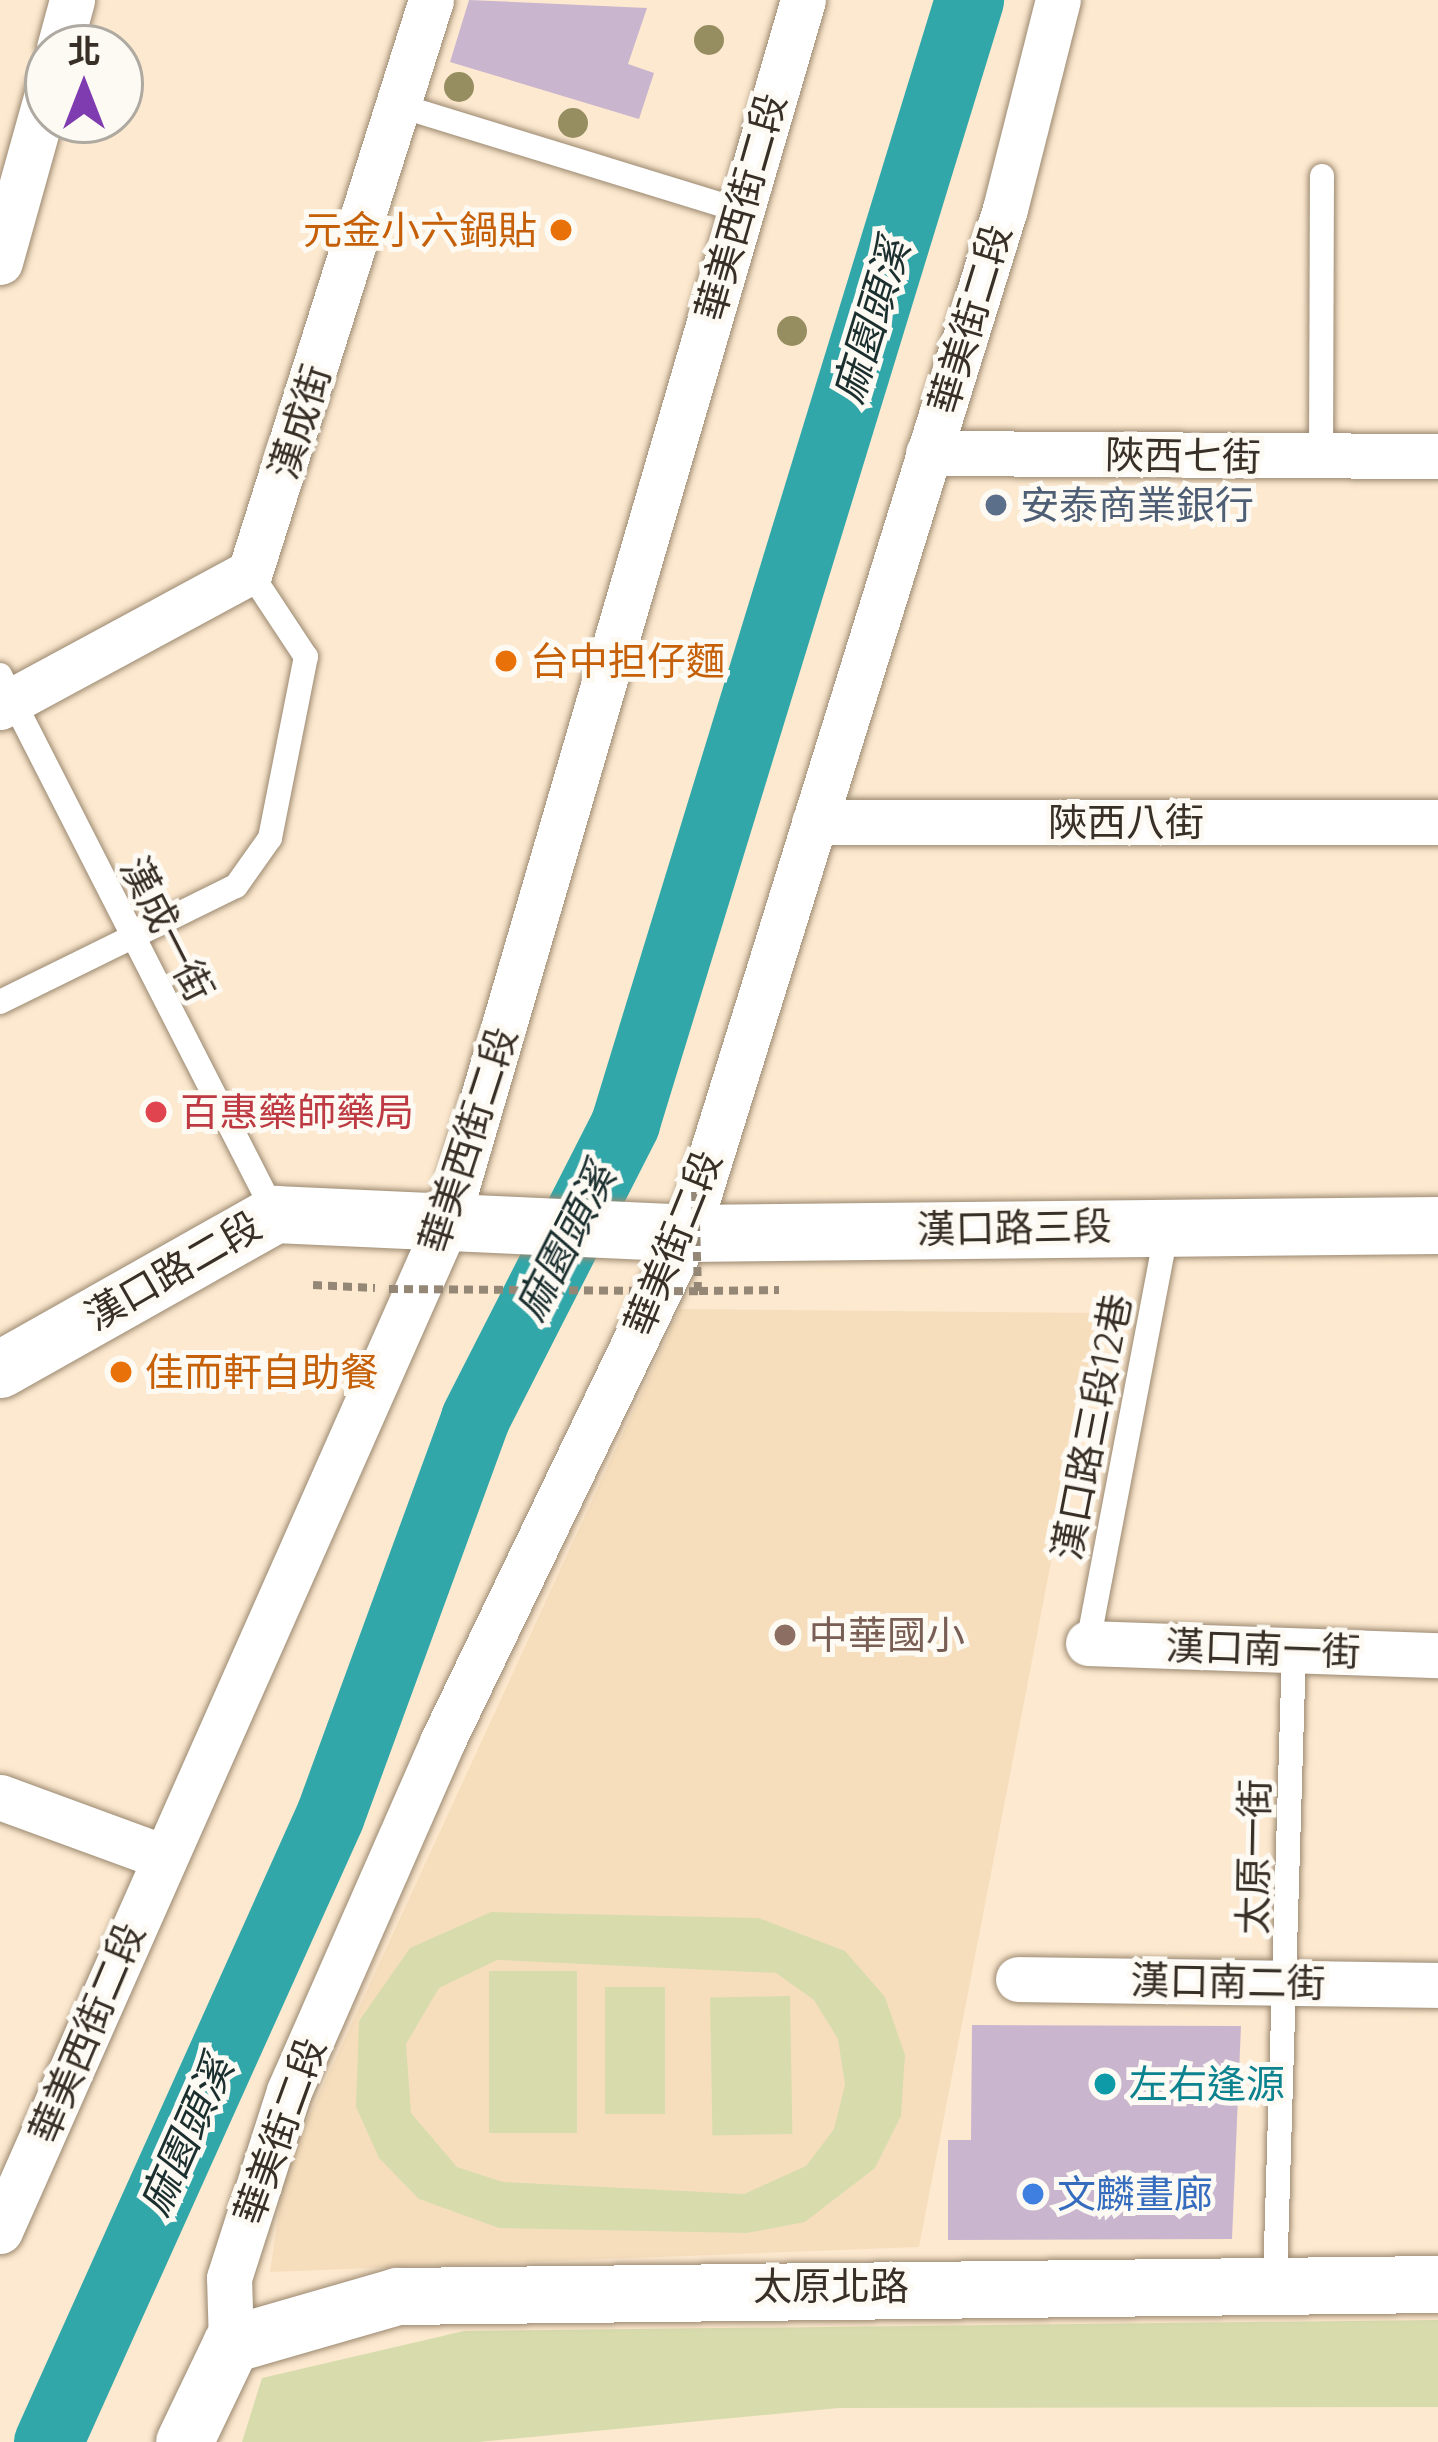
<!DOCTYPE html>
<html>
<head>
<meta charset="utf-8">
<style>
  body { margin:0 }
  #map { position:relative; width:1438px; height:2442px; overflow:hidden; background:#fde9cf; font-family:Quicksand,"Noto Sans TC",sans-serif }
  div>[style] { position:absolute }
  .built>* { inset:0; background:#f6debd }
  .green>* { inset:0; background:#d8dcad; transform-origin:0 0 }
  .river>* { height:69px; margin:-34.5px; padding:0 34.5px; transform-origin:34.5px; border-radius:34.5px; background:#32a7a9 }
  .building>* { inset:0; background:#c9b5ce }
  .path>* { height:8px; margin-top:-4px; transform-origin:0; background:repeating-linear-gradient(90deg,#958776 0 9px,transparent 0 15px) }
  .roads { filter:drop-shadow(0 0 3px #9a8870) drop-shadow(0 0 3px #9a8870) }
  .service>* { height:24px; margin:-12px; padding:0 12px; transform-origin:12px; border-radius:12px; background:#fff }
  .minor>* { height:45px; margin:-22.5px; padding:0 22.5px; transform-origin:22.5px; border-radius:22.5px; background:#fff }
  .tertiary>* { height:57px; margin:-28.5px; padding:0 28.5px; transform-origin:28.5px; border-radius:28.5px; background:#fff }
  .path-bridge>* { height:8px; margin-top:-4px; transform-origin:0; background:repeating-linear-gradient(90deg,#958776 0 9px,transparent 0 15px) }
  .trees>* { width:30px; height:30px; margin:-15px; border-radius:50%; background:#968e60 }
  .dots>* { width:33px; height:33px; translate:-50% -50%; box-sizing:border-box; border:6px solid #fdf9f3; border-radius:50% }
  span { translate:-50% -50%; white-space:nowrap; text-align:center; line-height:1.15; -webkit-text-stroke:10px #fdf9f3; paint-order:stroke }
  .street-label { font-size:39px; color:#383026 }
  .food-label { font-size:39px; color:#c56008 }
  .right { translate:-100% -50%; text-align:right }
  .left { translate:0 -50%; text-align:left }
  .service-label { font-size:39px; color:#4e5e75 }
  .health-label { font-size:39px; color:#be3a42 }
  .education-label { font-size:39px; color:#785e54 }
  .culture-label { font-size:39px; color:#0d838f }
  .shop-label { font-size:39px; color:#366cbe }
  .water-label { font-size:42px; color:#1b2f2f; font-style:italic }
  .north { position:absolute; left:24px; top:24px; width:120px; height:120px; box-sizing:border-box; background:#fdf9f3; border:3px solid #aea9a1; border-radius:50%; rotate:0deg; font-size:33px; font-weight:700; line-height:48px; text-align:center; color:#383026 }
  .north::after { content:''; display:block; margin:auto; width:42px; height:54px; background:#7e3cb0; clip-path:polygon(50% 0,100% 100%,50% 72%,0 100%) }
</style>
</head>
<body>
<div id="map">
  <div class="built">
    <div style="clip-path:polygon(680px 1309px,1099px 1313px,919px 2247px,270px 2272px,285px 2169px)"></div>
  </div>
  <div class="green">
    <div style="clip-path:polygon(evenodd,491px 1912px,759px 1918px,845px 1951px,885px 1997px,905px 2055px,901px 2116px,875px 2168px,805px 2222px,747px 2233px,499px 2228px,419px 2199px,379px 2158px,356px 2107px,359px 2021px,410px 1948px,491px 1912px,497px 1960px,776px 1973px,814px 2000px,838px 2039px,845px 2085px,834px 2129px,806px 2166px,744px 2194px,503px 2182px,457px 2167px,411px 2113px,406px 2044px,439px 1988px,497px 1960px)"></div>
    <div style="left:489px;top:1971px;width:88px;height:162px"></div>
    <div style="left:665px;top:1987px;width:127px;height:60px;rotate:90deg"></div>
    <div style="left:790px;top:1996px;width:138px;height:80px;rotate:89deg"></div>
    <div style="clip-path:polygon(1438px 2320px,1438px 2407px,839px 2408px,479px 2442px,242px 2442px,262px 2378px,464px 2331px)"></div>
  </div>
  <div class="river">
    <div style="left:48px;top:2442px;width:687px;rotate:-65.78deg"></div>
    <div style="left:330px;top:1815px;width:423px;rotate:-69.9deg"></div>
    <div style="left:475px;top:1418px;width:331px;rotate:-63deg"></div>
    <div style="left:625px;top:1123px;width:1175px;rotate:-72.97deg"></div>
  </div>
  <div class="building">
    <div style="clip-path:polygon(469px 0,647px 8px,628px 64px,654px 73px,639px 119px,450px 62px)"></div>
    <div style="clip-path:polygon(972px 2025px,1241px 2026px,1232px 2239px,948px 2240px,948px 2140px,971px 2140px)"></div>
  </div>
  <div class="path">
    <div style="left:313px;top:1285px;width:62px;rotate:2.8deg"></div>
    <div style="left:699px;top:1291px;width:80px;rotate:-0.7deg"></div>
  </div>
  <div class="roads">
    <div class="service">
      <div style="left:404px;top:107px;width:350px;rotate:17.1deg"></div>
      <div style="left:1321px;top:457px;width:281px;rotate:-89.8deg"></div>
      <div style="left:0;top:675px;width:605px;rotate:62.97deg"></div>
      <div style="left:0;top:1002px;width:263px;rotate:-26.2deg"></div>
      <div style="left:236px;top:886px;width:59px;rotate:-54.7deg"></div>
      <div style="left:270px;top:838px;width:185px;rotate:-78.8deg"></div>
      <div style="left:306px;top:657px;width:102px;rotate:-123.4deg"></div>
      <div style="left:1088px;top:1643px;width:423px;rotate:-79.2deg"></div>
      <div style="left:1275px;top:2282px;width:633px;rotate:-88.28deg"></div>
    </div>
    <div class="minor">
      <div style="left:59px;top:48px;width:50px;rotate:-74.8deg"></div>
      <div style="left:0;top:262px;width:179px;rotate:-74.4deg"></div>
      <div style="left:928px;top:453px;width:510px;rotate:0.34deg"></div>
      <div style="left:0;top:707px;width:284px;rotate:-28.4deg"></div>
      <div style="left:250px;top:572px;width:600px;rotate:-72.44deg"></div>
      <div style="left:814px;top:822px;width:624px"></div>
      <div style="left:1088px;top:1643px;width:350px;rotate:2deg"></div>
      <div style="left:0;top:1797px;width:171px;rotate:20.1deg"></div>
      <div style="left:1018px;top:1979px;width:420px;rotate:0.8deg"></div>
      <div style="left:0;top:2231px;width:1101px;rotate:-66.11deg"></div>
      <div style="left:446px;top:1224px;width:1275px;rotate:-73.74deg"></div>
      <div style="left:231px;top:2344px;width:66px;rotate:-91.7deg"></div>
      <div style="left:229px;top:2278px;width:196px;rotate:-72.2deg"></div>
      <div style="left:289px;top:2091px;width:381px;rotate:-66.3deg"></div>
      <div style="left:442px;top:1742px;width:565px;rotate:-64.3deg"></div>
      <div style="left:687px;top:1233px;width:1072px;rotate:-72.75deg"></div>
      <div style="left:1005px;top:209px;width:216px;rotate:-75.8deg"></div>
    </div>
    <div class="tertiary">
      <div style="left:0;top:1369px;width:316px;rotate:-29.4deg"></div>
      <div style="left:275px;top:1214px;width:412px;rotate:2.6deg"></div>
      <div style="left:687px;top:1233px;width:751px;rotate:-0.61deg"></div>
      <div style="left:184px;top:2442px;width:109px;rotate:-64.4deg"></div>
      <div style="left:231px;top:2344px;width:173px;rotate:-16.1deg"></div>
      <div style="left:397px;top:2296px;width:1041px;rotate:-0.66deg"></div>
    </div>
  </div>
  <div class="path-bridge">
    <div style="left:389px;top:1289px;width:309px;rotate:0.4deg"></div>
    <div style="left:698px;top:1291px;width:136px;rotate:-91.7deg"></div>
  </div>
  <div class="trees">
    <div style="left:709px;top:40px"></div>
    <div style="left:459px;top:87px"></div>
    <div style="left:573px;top:123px"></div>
    <div style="left:792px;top:331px"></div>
  </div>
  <div class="dots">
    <div style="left:561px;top:230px;background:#e8710a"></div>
    <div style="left:996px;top:505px;background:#5c6f8a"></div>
    <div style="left:506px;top:661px;background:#e8710a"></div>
    <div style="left:156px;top:1112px;background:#e0444e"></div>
    <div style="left:121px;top:1372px;background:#e8710a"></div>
    <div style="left:785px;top:1635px;background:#8d6e63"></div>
    <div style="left:1105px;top:2084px;background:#0f9aa8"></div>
    <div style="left:1033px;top:2194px;background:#3f7fe0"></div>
  </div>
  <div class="street-label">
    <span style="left:741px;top:207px;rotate:-74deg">華美西街二段</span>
    <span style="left:970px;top:319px;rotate:-73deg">華美街二段</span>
    <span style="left:300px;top:422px;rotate:-72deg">漢成街</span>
    <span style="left:1183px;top:456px;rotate:1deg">陜西七街</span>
    <span style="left:1126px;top:822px">陝西八街</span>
    <span style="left:167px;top:929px;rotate:63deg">漢成一街</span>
    <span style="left:468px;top:1140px;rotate:-72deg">華美西街二段</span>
    <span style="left:1014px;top:1228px;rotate:-1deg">漢口路三段</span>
    <span style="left:673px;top:1243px;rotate:-68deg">華美街二段</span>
    <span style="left:173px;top:1271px;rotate:-30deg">漢口路二段</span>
    <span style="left:1092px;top:1427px;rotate:-79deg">漢口路三段12巷</span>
    <span style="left:1263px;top:1649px;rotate:2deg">漢口南一街</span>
    <span style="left:1254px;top:1857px;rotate:-89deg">太原一街</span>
    <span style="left:1228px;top:1982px;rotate:1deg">漢口南二街</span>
    <span style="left:87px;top:2033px;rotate:-67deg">華美西街二段</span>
    <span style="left:280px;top:2131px;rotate:-70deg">華美街二段</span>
    <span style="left:831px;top:2286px">太原北路</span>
  </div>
  <div class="food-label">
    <span class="right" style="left:537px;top:230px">元金小六鍋貼</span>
    <span class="left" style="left:530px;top:661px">台中担仔麵</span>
    <span class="left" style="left:145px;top:1372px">佳而軒自助餐</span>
  </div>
  <div class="service-label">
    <span class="left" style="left:1020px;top:505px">安泰商業銀行</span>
  </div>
  <div class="health-label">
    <span class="left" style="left:180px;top:1112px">百惠藥師藥局</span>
  </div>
  <div class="education-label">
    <span class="left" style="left:809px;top:1635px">中華國小</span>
  </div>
  <div class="culture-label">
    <span class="left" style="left:1129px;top:2084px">左右逢源</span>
  </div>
  <div class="shop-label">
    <span class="left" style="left:1057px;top:2194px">文麟畫廊</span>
  </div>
  <div class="water-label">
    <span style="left:871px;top:321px;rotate:-73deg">麻園頭溪</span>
    <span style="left:565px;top:1242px;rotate:-63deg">麻園頭溪</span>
    <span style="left:186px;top:2136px;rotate:-66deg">麻園頭溪</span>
  </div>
  <div class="north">北</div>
</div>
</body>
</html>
